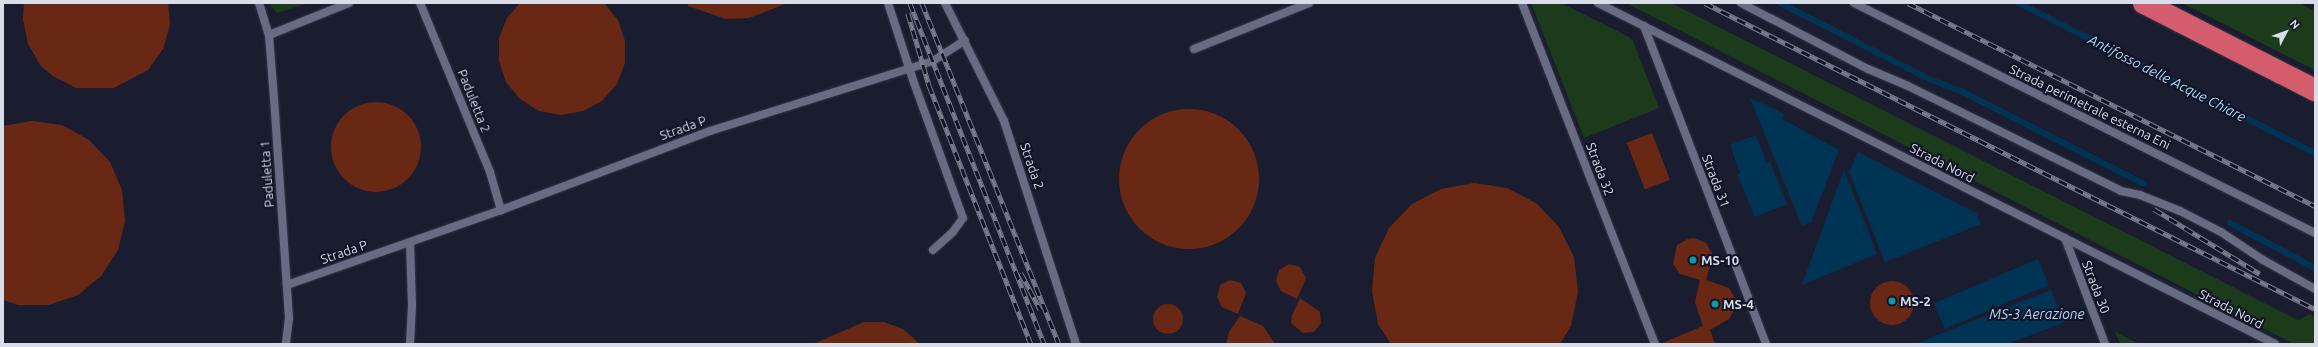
<!DOCTYPE html>
<html>
<head>
<meta charset="utf-8">
<style>
  body { margin:0 }
  #map { position:relative; width:2318px; height:347px; overflow:hidden; background:#1a1d30; font-family:Ubuntu,sans-serif }
  div>[style] { position:absolute }
  .green>* { inset:0; background:#1c3b1a }
  .water>* { inset:0; background:#003455; transform-origin:0 0 }
  .stream>* { height:6px; margin:-3px; padding:0 3px; transform-origin:3px; border-radius:3px; background:#003455 }
  .building>* { inset:0; background:#692814; transform-origin:0 0 }
  .round { border-radius:50% }
  .roads { filter:drop-shadow(0 0 1px #343645) drop-shadow(0 0 1px #343645) }
  .lane>* { height:8px; margin:-4px; padding:0 4px; transform-origin:4px; border-radius:4px; background:#676c83 }
  .highway>* { height:22px; margin:-11px; padding:0 11px; transform-origin:11px; border-radius:11px; background:#d35c6d }
  .rail>* { height:4.5px; margin-top:-2.25px; transform-origin:0; background:repeating-linear-gradient(90deg,#111426 0 9px,#797c8c 0 18px); box-sizing:border-box; border-block:1px solid #797c8c }
  .dots>* { width:11px; height:11px; translate:-50% -50%; box-sizing:border-box; border:2px solid #111426; border-radius:50% }
  span { translate:-50% -50%; white-space:nowrap; text-align:center; line-height:1.15; -webkit-text-stroke:4px #111426; paint-order:stroke }
  .street-label { font-size:13px; color:#d9dce9 }
  .poi-label { font-size:13px; color:#d9dce9; font-weight:700 }
  .left { translate:0 -50%; text-align:left }
  .water-label { font-size:14px; color:#b6d6f2; font-style:italic }
  .frame { position:absolute; inset:0; border:4px solid #d9dce9; pointer-events:none }
  .north { position:absolute; left:2266px; top:12px; width:40px; height:40px; -webkit-text-stroke:3px #111426; paint-order:stroke; rotate:49deg; font-size:11px; font-weight:700; line-height:16px; text-align:center; color:#d9dce9 }
  .north::after { content:''; display:block; margin:auto; width:14px; height:18px; background:#d9dce9; clip-path:polygon(50% 0,100% 100%,50% 72%,0 100%) }
</style>
</head>
<body>
<div id="map">
  <div class="green">
    <div style="clip-path:polygon(269px 3px,309px 3px,277px 13px)"></div>
    <div style="clip-path:polygon(1531px 3px,1561px 3px,1629px 37px,1633px 41px,1659px 108px,1584px 138px)"></div>
    <div style="clip-path:polygon(1626px 3px,1671px 3px,2298px 320px,2310px 314px,2315px 318px,2315px 344px,2294px 344px)"></div>
    <div style="clip-path:polygon(2182px 3px,2299px 3px,2315px 11px,2315px 70px)"></div>
    <div style="clip-path:polygon(2115px 332px,2137px 343px,2140px 344px,2120px 344px)"></div>
  </div>
  <div class="water">
    <div style="clip-path:polygon(1750px 98px,1784px 114px,1782px 119px,1839px 150px,1811px 222px,1802px 226px)"></div>
    <div style="clip-path:polygon(1756px 135px,1767px 163px,1770px 162px,1787px 204px,1755px 217px,1737px 174px,1740px 173px,1730px 145px)"></div>
    <div style="clip-path:polygon(1858px 152px,1976px 213px,1981px 224px,1885px 262px,1849px 172px)"></div>
    <div style="clip-path:polygon(1844px 170px,1877px 254px,1802px 285px)"></div>
    <div style="left:2038px;top:259px;width:28px;height:113px;rotate:67deg"></div>
    <div style="clip-path:polygon(2051px 290px,2065px 322px,2008px 344px,1915px 344px)"></div>
  </div>
  <div class="stream">
    <div style="left:1780px;top:3px;width:167px;rotate:27deg"></div>
    <div style="left:1929px;top:79px;width:34px;rotate:21deg"></div>
    <div style="left:1961px;top:91px;width:205px;rotate:26.9deg"></div>
    <div style="left:2019px;top:3px;width:332px;rotate:26.9deg"></div>
    <div style="left:2230px;top:223px;width:96px;rotate:27.9deg"></div>
  </div>
  <div class="building">
    <div style="clip-path:polygon(24px 3px,168px 3px,170px 25px,163px 49px,148px 70px,114px 88px,76px 88px,53px 76px,41px 66px,28px 44px,23px 19px)"></div>
    <div style="clip-path:polygon(520px 3px,604px 3px,618px 20px,625px 41px,625px 63px,617px 84px,602px 101px,583px 111px,561px 115px,539px 111px,520px 99px,506px 82px,499px 61px,499px 38px,507px 18px)"></div>
    <div style="clip-path:polygon(688px 3px,784px 3px,785px 4px,749px 18px,726px 19px,688px 6px)"></div>
    <div class="round" style="left:331px;top:102px;width:90px;height:90px"></div>
    <div class="round" style="left:1119px;top:109px;width:140px;height:140px"></div>
    <div style="clip-path:polygon(32px 121px,62px 125px,89px 140px,110px 162px,122px 190px,125px 221px,118px 250px,101px 276px,78px 295px,49px 305px,18px 305px,3px 300px,3px 126px)"></div>
    <div style="left:1652px;top:133px;width:50px;height:27px;rotate:69deg"></div>
    <div style="clip-path:polygon(1474px 183px,1507px 188px,1536px 203px,1559px 227px,1574px 257px,1578px 292px,1571px 326px,1560px 344px,1391px 344px,1378px 324px,1372px 291px,1375px 258px,1389px 228px,1412px 204px,1441px 189px)"></div>
    <div style="clip-path:polygon(1694px 238px,1706px 243px,1713px 255px,1706px 280px,1729px 288px,1736px 300px,1736px 307px,1729px 319px,1710px 330px,1715px 344px,1660px 344px,1703px 326px,1695px 302px,1700px 280px,1680px 274px,1673px 264px,1677px 245px,1688px 239px)"></div>
    <div style="clip-path:polygon(1289px 264px,1300px 267px,1306px 278px,1297px 299px,1281px 291px,1276px 281px,1279px 270px)"></div>
    <div style="clip-path:polygon(1230px 280px,1241px 283px,1246px 293px,1238px 314px,1222px 307px,1217px 297px,1220px 285px)"></div>
    <div class="round" style="left:1870px;top:281px;width:44px;height:44px"></div>
    <div style="clip-path:polygon(1300px 298px,1320px 312px,1321px 323px,1314px 332px,1303px 333px,1291px 323px,1292px 315px)"></div>
    <div class="round" style="left:1153px;top:304px;width:30px;height:30px"></div>
    <div style="clip-path:polygon(1240px 316px,1263px 326px,1275px 344px,1226px 344px,1229px 332px)"></div>
    <div style="clip-path:polygon(864px 322px,884px 322px,903px 329px,920px 344px,813px 344px)"></div>
  </div>
  <div class="roads">
    <div class="lane">
      <div style="left:259px;top:3px;width:34px;rotate:73deg"></div>
      <div style="left:269px;top:35px;width:63px;rotate:85.5deg"></div>
      <div style="left:274px;top:98px;width:221px;rotate:86.1deg"></div>
      <div style="left:289px;top:318px;width:26px;rotate:97deg"></div>
      <div style="left:420px;top:3px;width:183px;rotate:67.5deg"></div>
      <div style="left:490px;top:172px;width:40px;rotate:74deg"></div>
      <div style="left:888px;top:3px;width:81px;rotate:72deg"></div>
      <div style="left:913px;top:80px;width:147px;rotate:70.1deg"></div>
      <div style="left:963px;top:218px;width:17px;rotate:126deg"></div>
      <div style="left:953px;top:232px;width:27px;rotate:138deg"></div>
      <div style="left:945px;top:3px;width:132px;rotate:63.4deg"></div>
      <div style="left:1004px;top:121px;width:234px;rotate:72.1deg"></div>
      <div style="left:1522px;top:3px;width:366px;rotate:68.7deg"></div>
      <div style="left:1598px;top:3px;width:758px;rotate:26.73deg"></div>
      <div style="left:1741px;top:3px;width:143px;rotate:27.5deg"></div>
      <div style="left:1868px;top:69px;width:43px;rotate:23deg"></div>
      <div style="left:1908px;top:86px;width:237px;rotate:26.2deg"></div>
      <div style="left:2121px;top:191px;width:19px;rotate:12deg"></div>
      <div style="left:2140px;top:195px;width:43px;rotate:21.8deg"></div>
      <div style="left:2180px;top:211px;width:46px;rotate:27.1deg"></div>
      <div style="left:2221px;top:232px;width:50px;rotate:33.7deg"></div>
      <div style="left:2263px;top:260px;width:60px;rotate:29.1deg"></div>
      <div style="left:1854px;top:3px;width:515px;rotate:26.52deg"></div>
      <div style="left:1644px;top:26px;width:341px;rotate:69deg"></div>
      <div style="left:269px;top:35px;width:86px;rotate:-21.8deg"></div>
      <div style="left:1194px;top:49px;width:124px;rotate:-21.8deg"></div>
      <div style="left:2065px;top:238px;width:113px;rotate:69.3deg"></div>
      <div style="left:287px;top:285px;width:227px;rotate:-19.3deg"></div>
      <div style="left:501px;top:210px;width:223px;rotate:-20.7deg"></div>
      <div style="left:710px;top:131px;width:234px;rotate:-17.4deg"></div>
      <div style="left:933px;top:61px;width:38px;rotate:-33deg"></div>
      <div style="left:410px;top:344px;width:39px;rotate:-87deg"></div>
      <div style="left:412px;top:305px;width:63px;rotate:-91.8deg"></div>
    </div>
    <div class="highway">
      <div style="left:2144px;top:3px;width:192px;rotate:27deg"></div>
    </div>
  </div>
  <div class="rail">
    <div style="left:910px;top:3px;width:366px;rotate:68.5deg"></div>
    <div style="left:922px;top:3px;width:367px;rotate:68.1deg"></div>
    <div style="left:1705px;top:3px;width:682px;rotate:26.64deg"></div>
    <div style="left:1908px;top:3px;width:455px;rotate:26.5deg"></div>
    <div style="left:908px;top:13px;width:75px;rotate:73.7deg"></div>
    <div style="left:929px;top:85px;width:278px;rotate:68.5deg"></div>
    <div style="left:2154px;top:209px;width:124px;rotate:31.5deg"></div>
    <div style="left:1021px;top:273px;width:41px;rotate:62.2deg"></div>
  </div>
  <div class="dots">
    <div style="left:1693px;top:260px;background:#0f9aa8"></div>
    <div style="left:1892px;top:301px;background:#0f9aa8"></div>
    <div style="left:1715px;top:304px;background:#0f9aa8"></div>
  </div>
  <div class="street-label">
    <span style="left:474px;top:101px;rotate:68deg">Paduletta 2</span>
    <span style="left:2090px;top:107px;rotate:26deg">Strada perimetrale esterna Eni</span>
    <span style="left:683px;top:128px;rotate:-20deg">Strada P</span>
    <span style="left:1942px;top:163px;rotate:27deg">Strada Nord</span>
    <span style="left:1032px;top:166px;rotate:71deg">Strada 2</span>
    <span style="left:1600px;top:169px;rotate:69deg">Strada 32</span>
    <span style="left:267px;top:174px;rotate:-94deg">Paduletta 1</span>
    <span style="left:1716px;top:181px;rotate:69deg">Strada 31</span>
    <span style="left:344px;top:252px;rotate:-19deg">Strada P</span>
    <span style="left:2096px;top:287px;rotate:69deg">Strada 30</span>
    <span style="left:2231px;top:309px;rotate:27deg">Strada Nord</span>
  </div>
  <div class="poi-label">
    <span class="left" style="left:1701px;top:260px">MS-10</span>
    <span class="left" style="left:1900px;top:301px">MS-2</span>
    <span class="left" style="left:1723px;top:304px">MS-4</span>
  </div>
  <div class="water-label">
    <span style="left:2167px;top:78px;rotate:27deg">Antifosso delle Acque Chiare</span>
    <span style="left:2037px;top:314px">MS-3 Aerazione</span>
  </div>
  <div class="frame"></div>
  <div class="north">N</div>
</div>
</body>
</html>
